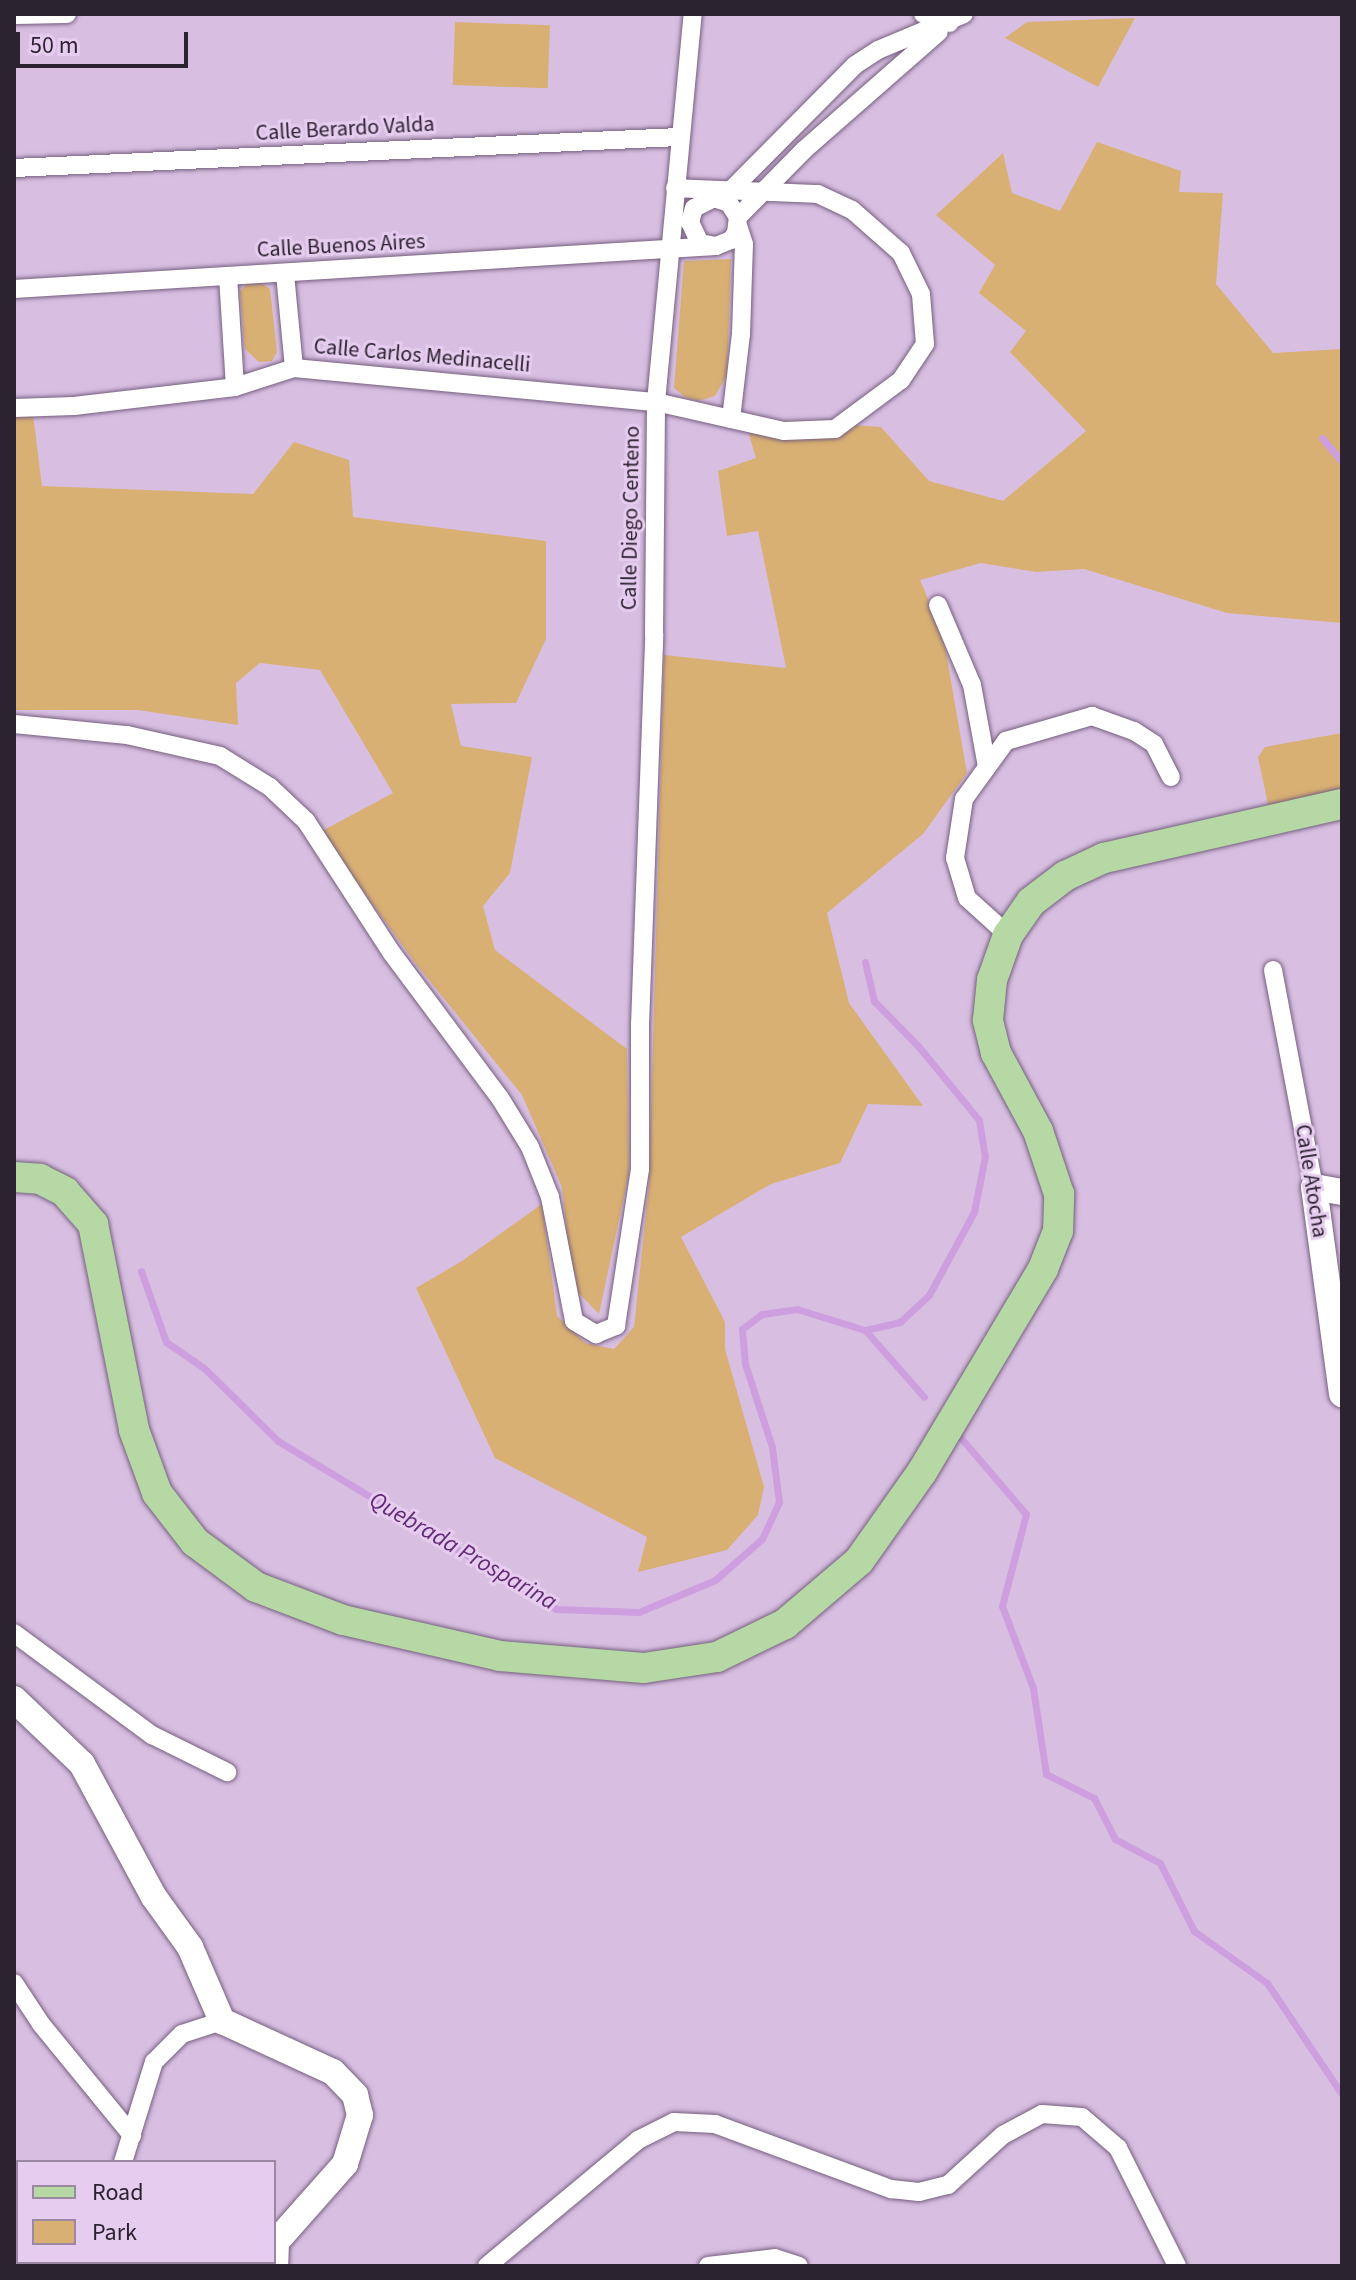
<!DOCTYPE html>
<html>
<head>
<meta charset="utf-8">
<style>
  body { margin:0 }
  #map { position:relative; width:1356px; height:2280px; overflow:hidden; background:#d8bfe2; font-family:"Source Sans 3",sans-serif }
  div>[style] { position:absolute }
  .green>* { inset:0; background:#d9b073; transform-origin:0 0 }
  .stream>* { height:7px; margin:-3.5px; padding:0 3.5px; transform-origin:3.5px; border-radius:3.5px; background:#cd9fde }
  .roads { filter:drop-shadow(0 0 2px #765f7e) drop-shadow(0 0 2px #765f7e) }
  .street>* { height:18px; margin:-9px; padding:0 9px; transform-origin:9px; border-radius:9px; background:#fff }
  .secondary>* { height:26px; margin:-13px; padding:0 13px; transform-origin:13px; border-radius:13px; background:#fff }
  .primary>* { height:30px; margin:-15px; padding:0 15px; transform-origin:15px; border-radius:15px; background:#b5d8a4 }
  span { translate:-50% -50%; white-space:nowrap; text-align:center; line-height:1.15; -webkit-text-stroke:6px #e6ccef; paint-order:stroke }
  .street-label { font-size:22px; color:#2c2330 }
  .water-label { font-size:24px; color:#622b75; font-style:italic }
  .frame { position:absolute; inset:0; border:16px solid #2c2330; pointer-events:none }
  .legend { position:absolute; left:16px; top:2160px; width:260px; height:104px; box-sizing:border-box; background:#e6ccef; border:2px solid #9c88a3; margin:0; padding:10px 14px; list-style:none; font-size:24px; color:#2c2330 }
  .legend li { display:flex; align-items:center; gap:16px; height:40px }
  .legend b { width:40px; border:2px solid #9c88a3 }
  .scale { position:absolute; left:16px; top:32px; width:172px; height:36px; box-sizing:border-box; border:4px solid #2c2330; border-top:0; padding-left:10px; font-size:24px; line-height:28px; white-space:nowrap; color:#2c2330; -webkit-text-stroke:6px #e6ccef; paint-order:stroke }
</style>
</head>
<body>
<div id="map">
  <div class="green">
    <div style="clip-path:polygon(1135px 18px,1098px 87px,1005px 38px,1027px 22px)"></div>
    <div style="left:455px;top:22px;width:95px;height:63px;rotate:2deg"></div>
    <div style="clip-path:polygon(1097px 142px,1181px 171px,1179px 192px,1223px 193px,1216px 284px,1273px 353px,1342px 349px,1342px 623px,1227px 613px,1084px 569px,1036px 572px,981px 563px,920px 580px,943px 635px,967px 773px,923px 834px,827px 913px,849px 1003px,923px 1106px,868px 1104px,840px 1163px,771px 1184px,681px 1237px,725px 1322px,725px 1349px,764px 1487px,758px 1515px,727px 1550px,638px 1572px,647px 1537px,495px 1458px,416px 1288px,462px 1261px,542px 1204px,557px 1316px,585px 1343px,614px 1349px,634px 1327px,649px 1185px,664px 655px,786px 668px,758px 531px,727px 536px,718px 471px,756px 458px,744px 418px,881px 427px,929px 481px,1003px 501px,1086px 431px,1010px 352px,1026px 331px,979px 293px,995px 265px,936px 215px,1003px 153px,1012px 193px,1060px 211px)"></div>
    <div style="clip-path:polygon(731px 259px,727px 375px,715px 396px,698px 401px,685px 397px,674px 388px,684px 261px)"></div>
    <div style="clip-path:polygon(249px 282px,260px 282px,270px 289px,277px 352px,272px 361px,259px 362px,245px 349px,240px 291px)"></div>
    <div style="clip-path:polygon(33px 414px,42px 486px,253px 494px,294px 442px,349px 460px,353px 517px,546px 541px,546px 639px,516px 703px,451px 704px,461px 746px,532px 757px,510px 873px,483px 906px,495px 950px,627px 1049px,629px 1173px,599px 1314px,573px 1287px,562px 1187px,522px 1095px,416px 964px,320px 832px,393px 793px,320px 670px,260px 663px,236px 683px,238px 725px,138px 710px,14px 710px,14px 415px)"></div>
    <div style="clip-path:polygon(1342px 733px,1342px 793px,1269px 809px,1258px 757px,1265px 747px)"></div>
  </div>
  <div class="stream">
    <div style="left:1322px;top:438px;width:31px;rotate:50deg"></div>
    <div style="left:865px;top:962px;width:40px;rotate:77deg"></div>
    <div style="left:874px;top:1001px;width:64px;rotate:45.6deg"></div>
    <div style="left:919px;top:1047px;width:94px;rotate:50.6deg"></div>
    <div style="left:979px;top:1120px;width:36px;rotate:81deg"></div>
    <div style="left:985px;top:1156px;width:57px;rotate:101.1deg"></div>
    <div style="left:974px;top:1212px;width:94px;rotate:118.5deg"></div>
    <div style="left:929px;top:1295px;width:40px;rotate:137deg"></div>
    <div style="left:900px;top:1322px;width:36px;rotate:167deg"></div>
    <div style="left:141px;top:1271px;width:75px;rotate:70.6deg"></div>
    <div style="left:166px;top:1342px;width:46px;rotate:34.4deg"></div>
    <div style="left:204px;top:1368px;width:104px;rotate:44.6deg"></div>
    <div style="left:278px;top:1441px;width:325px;rotate:31.1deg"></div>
    <div style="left:556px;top:1609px;width:83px;rotate:2.1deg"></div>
    <div style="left:639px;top:1612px;width:82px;rotate:-22.8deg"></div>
    <div style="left:715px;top:1580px;width:62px;rotate:-41.1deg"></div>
    <div style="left:762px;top:1539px;width:41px;rotate:-65.3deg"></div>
    <div style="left:779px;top:1502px;width:55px;rotate:-97.3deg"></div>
    <div style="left:772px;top:1447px;width:87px;rotate:-108deg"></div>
    <div style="left:745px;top:1364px;width:35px;rotate:-95deg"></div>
    <div style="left:742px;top:1329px;width:25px;rotate:-37deg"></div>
    <div style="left:762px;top:1314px;width:35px;rotate:-8deg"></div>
    <div style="left:797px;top:1309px;width:71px;rotate:17.2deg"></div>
    <div style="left:865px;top:1330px;width:89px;rotate:48.6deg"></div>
    <div style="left:955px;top:1431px;width:109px;rotate:49.5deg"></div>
    <div style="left:1026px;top:1514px;width:95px;rotate:104.6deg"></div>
    <div style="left:1002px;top:1606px;width:88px;rotate:69.3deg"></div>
    <div style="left:1033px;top:1688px;width:87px;rotate:81.4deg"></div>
    <div style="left:1046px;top:1774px;width:54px;rotate:26.6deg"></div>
    <div style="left:1094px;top:1798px;width:46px;rotate:62.9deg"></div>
    <div style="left:1115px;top:1839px;width:51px;rotate:28.1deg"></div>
    <div style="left:1160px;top:1863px;width:76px;rotate:63.4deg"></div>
    <div style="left:1194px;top:1931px;width:90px;rotate:35.5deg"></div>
    <div style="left:1267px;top:1983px;width:134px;rotate:56deg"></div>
  </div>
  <div class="roads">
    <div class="street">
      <div style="left:923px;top:14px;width:28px;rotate:19deg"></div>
      <div style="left:14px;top:15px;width:53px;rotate:-1.1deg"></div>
      <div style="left:14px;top:168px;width:666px;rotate:-2.67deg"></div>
      <div style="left:726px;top:195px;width:183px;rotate:-45.2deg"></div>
      <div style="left:855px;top:65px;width:27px;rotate:-33deg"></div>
      <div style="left:878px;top:50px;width:93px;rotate:-22.7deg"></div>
      <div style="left:738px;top:217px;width:94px;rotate:-45.4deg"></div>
      <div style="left:804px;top:150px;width:179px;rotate:-41.2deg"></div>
      <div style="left:285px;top:274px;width:94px;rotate:84.5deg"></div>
      <div style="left:228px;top:276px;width:111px;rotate:86.4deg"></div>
      <div style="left:14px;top:289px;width:703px;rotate:-3.51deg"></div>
      <div style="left:716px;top:246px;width:16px;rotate:-22deg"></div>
      <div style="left:731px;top:240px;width:9px;rotate:-54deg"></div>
      <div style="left:736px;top:233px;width:16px;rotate:-83deg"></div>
      <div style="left:738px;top:217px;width:17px;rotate:-123deg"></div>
      <div style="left:729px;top:203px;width:16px;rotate:-162deg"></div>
      <div style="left:714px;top:198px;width:22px;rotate:153deg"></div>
      <div style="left:694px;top:208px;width:15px;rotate:106deg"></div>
      <div style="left:690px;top:222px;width:23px;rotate:65deg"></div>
      <div style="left:700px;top:243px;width:16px;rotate:11deg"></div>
      <div style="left:14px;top:408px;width:60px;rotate:-1.9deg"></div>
      <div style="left:74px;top:406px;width:162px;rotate:-6.7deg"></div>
      <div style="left:235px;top:387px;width:62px;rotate:-17.9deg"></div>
      <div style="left:294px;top:368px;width:364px;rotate:5.4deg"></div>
      <div style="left:656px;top:402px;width:131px;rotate:12.8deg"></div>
      <div style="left:784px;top:431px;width:51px;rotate:-2.2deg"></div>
      <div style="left:835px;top:429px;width:82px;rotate:-36.6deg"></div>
      <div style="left:901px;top:380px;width:43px;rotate:-56.3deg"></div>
      <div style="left:925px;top:344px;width:50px;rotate:-94.6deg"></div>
      <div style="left:921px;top:294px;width:46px;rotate:-116deg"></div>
      <div style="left:901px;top:253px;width:65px;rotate:-138.7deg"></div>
      <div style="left:852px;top:210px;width:38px;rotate:-155deg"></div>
      <div style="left:818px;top:194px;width:143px;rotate:-177.6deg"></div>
      <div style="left:731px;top:419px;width:86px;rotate:-83.3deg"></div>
      <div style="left:741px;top:334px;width:90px;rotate:-88.1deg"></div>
      <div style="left:744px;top:244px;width:20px;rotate:-108deg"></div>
      <div style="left:938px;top:605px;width:87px;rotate:67deg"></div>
      <div style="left:972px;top:685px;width:83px;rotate:79.6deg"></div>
      <div style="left:14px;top:724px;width:114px;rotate:5.6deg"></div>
      <div style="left:127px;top:735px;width:95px;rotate:12.7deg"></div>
      <div style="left:220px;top:756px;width:59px;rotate:31.8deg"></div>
      <div style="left:270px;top:787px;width:50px;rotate:43.4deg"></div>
      <div style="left:306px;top:821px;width:156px;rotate:57deg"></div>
      <div style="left:391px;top:952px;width:182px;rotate:53.3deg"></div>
      <div style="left:500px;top:1098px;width:57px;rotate:58.5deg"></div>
      <div style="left:530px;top:1147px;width:54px;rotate:68.2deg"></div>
      <div style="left:550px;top:1197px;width:126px;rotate:79deg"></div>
      <div style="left:574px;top:1321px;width:26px;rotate:31deg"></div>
      <div style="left:596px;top:1334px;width:22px;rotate:-22deg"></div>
      <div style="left:616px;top:1326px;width:159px;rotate:-81.3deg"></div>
      <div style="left:640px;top:1169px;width:144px;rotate:-90deg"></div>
      <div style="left:640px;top:1025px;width:391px;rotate:-87.9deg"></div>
      <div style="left:654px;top:634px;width:232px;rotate:-89.5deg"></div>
      <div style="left:656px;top:402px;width:390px;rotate:-84.6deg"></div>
      <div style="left:1008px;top:935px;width:55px;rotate:-137.9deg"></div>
      <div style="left:967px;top:898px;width:42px;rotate:-106.7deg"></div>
      <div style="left:955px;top:858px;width:60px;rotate:-81.3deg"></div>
      <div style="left:964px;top:799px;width:72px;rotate:-54.1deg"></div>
      <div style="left:1006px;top:741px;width:90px;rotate:-16.2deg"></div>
      <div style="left:1092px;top:716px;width:45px;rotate:19.7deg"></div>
      <div style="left:1134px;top:731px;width:24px;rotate:33deg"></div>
      <div style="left:1154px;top:744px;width:37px;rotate:63deg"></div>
      <div style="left:1273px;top:970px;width:221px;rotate:79.3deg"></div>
      <div style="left:14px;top:1633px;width:172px;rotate:36.5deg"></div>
      <div style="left:152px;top:1735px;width:84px;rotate:26.3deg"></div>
      <div style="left:14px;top:1983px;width:49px;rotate:56.6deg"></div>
      <div style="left:41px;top:2024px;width:144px;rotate:50.7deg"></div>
      <div style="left:123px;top:2162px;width:105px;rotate:-72.8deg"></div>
      <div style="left:154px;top:2062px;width:40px;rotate:-45deg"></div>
      <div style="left:182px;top:2034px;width:42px;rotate:-18deg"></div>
      <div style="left:90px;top:2266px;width:4px;rotate:-76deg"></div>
      <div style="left:487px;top:2266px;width:197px;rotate:-39.8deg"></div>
      <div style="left:638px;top:2140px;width:40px;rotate:-26.6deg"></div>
      <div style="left:674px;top:2122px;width:41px;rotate:2.8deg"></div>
      <div style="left:715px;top:2124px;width:188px;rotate:20.3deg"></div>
      <div style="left:891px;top:2189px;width:28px;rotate:6deg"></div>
      <div style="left:919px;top:2192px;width:30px;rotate:-14deg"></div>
      <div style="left:948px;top:2185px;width:74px;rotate:-42.3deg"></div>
      <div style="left:1003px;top:2135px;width:44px;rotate:-28.3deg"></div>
      <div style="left:1042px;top:2114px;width:40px;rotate:4.3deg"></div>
      <div style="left:1082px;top:2117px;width:48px;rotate:40.7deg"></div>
      <div style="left:1118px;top:2148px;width:132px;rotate:63.4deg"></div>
      <div style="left:708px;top:2266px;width:67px;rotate:-6.8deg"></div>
      <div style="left:775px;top:2258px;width:25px;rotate:18deg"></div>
    </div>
    <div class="secondary">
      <div style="left:1342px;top:1192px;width:28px;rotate:-170deg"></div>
      <div style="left:1314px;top:1187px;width:209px;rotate:82.3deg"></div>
      <div style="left:14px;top:1699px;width:94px;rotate:43.7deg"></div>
      <div style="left:82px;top:1764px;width:151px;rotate:61.6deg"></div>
      <div style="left:154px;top:1897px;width:62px;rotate:54.2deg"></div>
      <div style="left:190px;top:1947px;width:81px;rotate:66.6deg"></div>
      <div style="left:222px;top:2021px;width:122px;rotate:24.7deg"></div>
      <div style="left:333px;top:2072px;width:32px;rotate:46deg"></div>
      <div style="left:355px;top:2095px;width:21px;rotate:76deg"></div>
      <div style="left:360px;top:2115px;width:51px;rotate:107deg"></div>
      <div style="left:345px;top:2164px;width:104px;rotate:131.5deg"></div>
      <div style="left:276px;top:2242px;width:24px;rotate:92deg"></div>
    </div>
    <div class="primary">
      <div style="left:14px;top:1177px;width:26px;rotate:4deg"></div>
      <div style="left:40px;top:1179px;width:28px;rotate:27deg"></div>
      <div style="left:65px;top:1192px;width:43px;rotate:48.8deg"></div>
      <div style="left:93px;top:1224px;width:210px;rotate:78.7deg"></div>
      <div style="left:134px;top:1430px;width:67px;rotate:69.9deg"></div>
      <div style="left:157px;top:1493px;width:62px;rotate:52.2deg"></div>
      <div style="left:195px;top:1542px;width:76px;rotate:36.4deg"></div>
      <div style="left:256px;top:1587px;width:93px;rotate:20.8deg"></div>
      <div style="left:343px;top:1620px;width:161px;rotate:12.9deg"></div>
      <div style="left:500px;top:1656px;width:144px;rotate:4.8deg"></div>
      <div style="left:644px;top:1668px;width:74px;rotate:-8.6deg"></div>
      <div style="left:717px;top:1657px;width:76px;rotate:-25.9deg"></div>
      <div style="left:785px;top:1624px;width:97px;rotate:-40.4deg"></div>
      <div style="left:859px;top:1561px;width:109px;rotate:-54.7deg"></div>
      <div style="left:922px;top:1472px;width:236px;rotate:-59.2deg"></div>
      <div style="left:1043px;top:1269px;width:41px;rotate:-68.5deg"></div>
      <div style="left:1058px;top:1231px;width:37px;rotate:-88deg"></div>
      <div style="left:1059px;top:1194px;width:66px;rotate:-108.4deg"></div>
      <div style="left:1038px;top:1131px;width:89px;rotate:-118.3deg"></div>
      <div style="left:996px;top:1053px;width:34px;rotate:-104deg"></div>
      <div style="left:988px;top:1020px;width:40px;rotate:-84.3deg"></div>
      <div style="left:992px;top:980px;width:48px;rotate:-70.4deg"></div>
      <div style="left:1008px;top:935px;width:40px;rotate:-55.1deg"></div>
      <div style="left:1031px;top:902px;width:43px;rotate:-37.4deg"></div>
      <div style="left:1065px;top:876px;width:43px;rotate:-24.8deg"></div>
      <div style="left:1104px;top:858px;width:244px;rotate:-12.8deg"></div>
    </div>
  </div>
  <div class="street-label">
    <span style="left:345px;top:129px;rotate:-3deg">Calle Berardo Valda</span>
    <span style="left:341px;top:246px;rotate:-3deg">Calle Buenos Aires</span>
    <span style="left:422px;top:356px;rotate:5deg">Calle Carlos Medinacelli</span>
    <span style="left:631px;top:518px;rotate:-89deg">Calle Diego Centeno</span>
    <span style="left:1311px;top:1181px;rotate:81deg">Calle Atocha</span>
  </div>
  <div class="water-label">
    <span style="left:463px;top:1551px;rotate:30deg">Quebrada Prosparina</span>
  </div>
  <div class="frame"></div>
  <ul class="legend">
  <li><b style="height:10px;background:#b5d8a4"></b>Road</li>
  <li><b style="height:22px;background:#d9b073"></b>Park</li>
  </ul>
  <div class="scale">50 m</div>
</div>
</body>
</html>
